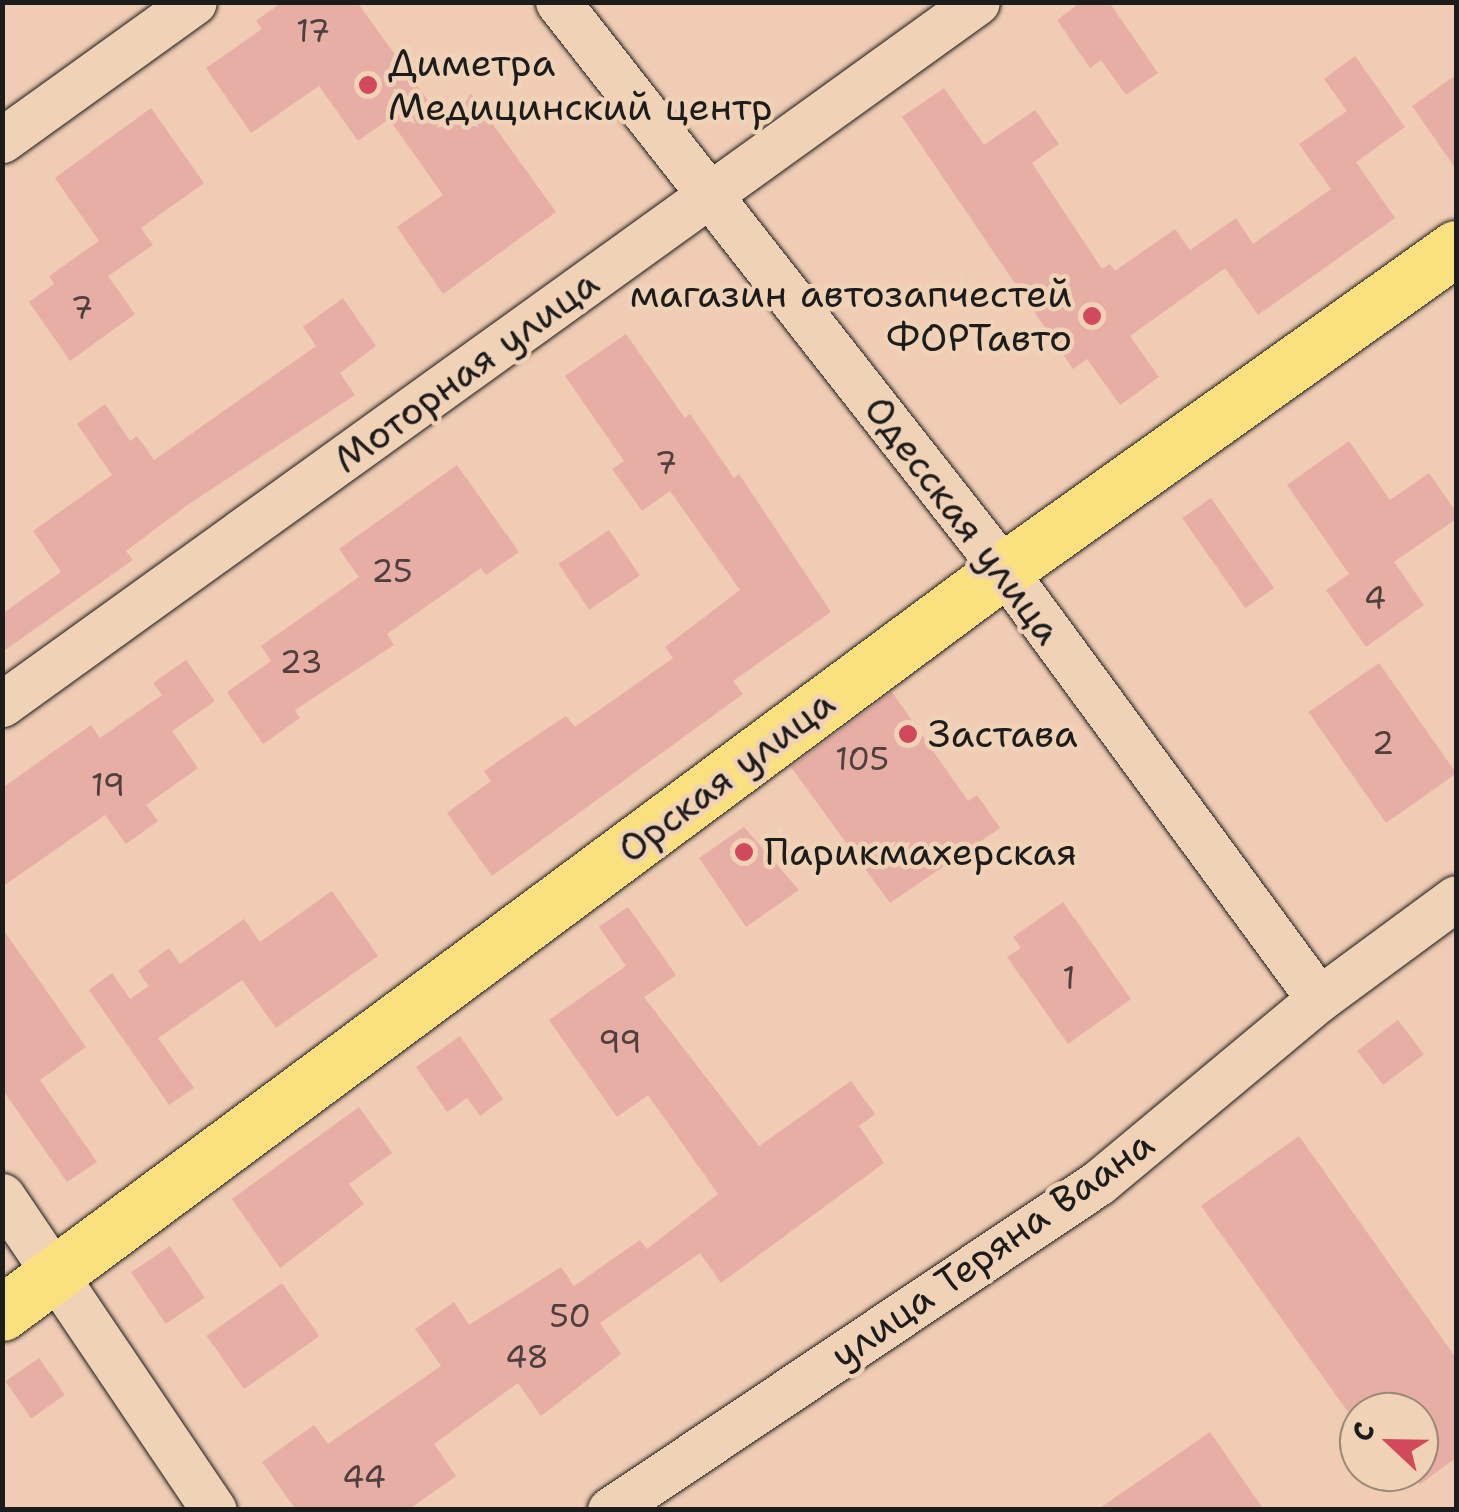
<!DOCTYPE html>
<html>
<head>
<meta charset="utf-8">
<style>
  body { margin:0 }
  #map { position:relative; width:1459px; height:1512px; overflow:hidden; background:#f0ccb4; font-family:"Shantell Sans",sans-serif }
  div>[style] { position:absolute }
  .building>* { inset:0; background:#e7aea6; transform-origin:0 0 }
  .roads { filter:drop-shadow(0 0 2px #1c1c1c) drop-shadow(0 0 2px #1c1c1c) }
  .minor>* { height:45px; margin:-22.5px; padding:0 22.5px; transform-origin:22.5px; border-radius:22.5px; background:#f0d2b6 }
  .major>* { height:55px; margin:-27.5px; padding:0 27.5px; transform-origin:27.5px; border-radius:27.5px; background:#fbe080 }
  .dots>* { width:28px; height:28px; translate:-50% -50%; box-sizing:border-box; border:5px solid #f0d2b6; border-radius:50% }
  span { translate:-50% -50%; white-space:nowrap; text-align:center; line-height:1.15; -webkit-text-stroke:9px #f0d2b6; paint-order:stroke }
  .number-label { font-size:32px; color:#4f403e }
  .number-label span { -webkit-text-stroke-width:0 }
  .poi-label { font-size:38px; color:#1c1c1c }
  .left { translate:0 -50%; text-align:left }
  .right { translate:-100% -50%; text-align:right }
  .street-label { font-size:38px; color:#1c1c1c }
  .frame { position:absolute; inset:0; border:5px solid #1c1c1c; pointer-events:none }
  .north { position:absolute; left:1339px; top:1392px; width:100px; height:100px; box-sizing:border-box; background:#f0d2b6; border:2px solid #9b8978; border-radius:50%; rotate:292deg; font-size:28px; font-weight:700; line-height:40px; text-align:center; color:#1c1c1c }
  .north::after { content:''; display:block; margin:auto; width:35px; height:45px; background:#d1495b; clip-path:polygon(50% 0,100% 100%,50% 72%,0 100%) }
</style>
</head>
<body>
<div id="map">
  <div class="building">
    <div style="clip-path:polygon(282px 2px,357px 2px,440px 117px,471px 94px,556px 212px,443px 294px,397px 227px,443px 195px,389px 119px,358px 141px,319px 86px,251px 133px,206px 68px,262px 29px,256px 21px)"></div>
    <div style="clip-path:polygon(1081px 2px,1109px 2px,1158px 73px,1126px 95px,1101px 60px,1090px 68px,1057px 20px)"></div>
    <div style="clip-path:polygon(1355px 56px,1405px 127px,1356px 162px,1395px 218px,1258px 315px,1225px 268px,1130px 336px,1159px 377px,1120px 405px,1087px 359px,1073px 369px,902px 117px,944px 88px,984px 145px,1035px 110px,1059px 144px,1032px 163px,1102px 269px,1110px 264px,1115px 271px,1175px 229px,1190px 250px,1236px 218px,1253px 244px,1331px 189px,1299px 144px,1347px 111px,1324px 79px)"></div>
    <div style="clip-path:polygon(1456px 75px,1456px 169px,1412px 106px)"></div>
    <div style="clip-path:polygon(151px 108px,204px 183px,141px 228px,153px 245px,108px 276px,135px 314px,70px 361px,29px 302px,54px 284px,49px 276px,99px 241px,55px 178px)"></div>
    <div style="clip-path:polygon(343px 298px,376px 346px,340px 373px,355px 395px,186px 506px,126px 551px,133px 560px,2px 652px,2px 614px,61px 572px,33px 531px,112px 475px,77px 424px,105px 404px,130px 441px,137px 436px,154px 460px,316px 346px,303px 327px)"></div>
    <div style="clip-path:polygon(626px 334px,685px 418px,690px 414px,734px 478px,739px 474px,831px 612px,733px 681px,743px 694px,492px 876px,447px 813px,491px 781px,484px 771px,510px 753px,566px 716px,575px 727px,673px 658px,665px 647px,740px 590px,670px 491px,642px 511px,612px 469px,624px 461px,565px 376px)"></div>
    <div style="clip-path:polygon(1349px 441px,1390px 500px,1429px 473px,1456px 512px,1456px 519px,1394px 562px,1424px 605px,1366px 647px,1326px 590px,1349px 574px,1287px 485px)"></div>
    <div style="clip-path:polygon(457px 465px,519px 552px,486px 575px,481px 568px,387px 634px,394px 645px,295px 710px,300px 718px,263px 744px,227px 692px,271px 661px,261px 646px,359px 577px,339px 549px)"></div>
    <div style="left:1211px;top:498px;width:110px;height:35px;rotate:55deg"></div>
    <div style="left:609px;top:530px;width:55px;height:61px;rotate:56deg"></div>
    <div style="clip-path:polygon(186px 660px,215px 701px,172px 731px,198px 768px,146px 805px,158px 821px,126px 844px,105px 815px,2px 887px,2px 788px,91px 725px,100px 738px,162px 695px,153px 683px)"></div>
    <div style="left:1379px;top:663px;width:135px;height:86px;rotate:55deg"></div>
    <div style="clip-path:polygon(892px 692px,968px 801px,977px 795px,1000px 828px,890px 903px,791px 767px)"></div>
    <div style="clip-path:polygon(744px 827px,799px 890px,746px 927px,699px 858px)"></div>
    <div style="clip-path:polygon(332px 891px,378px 956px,276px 1028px,242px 980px,158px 1038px,194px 1088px,169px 1105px,89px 990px,112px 973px,130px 999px,149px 986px,138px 971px,169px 948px,180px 964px,244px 919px,260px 942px)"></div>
    <div style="clip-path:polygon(1063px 902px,1131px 999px,1068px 1044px,1007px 957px,1021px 948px,1013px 937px)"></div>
    <div style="clip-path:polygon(628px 907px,676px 975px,644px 997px,759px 1146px,851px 1081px,875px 1114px,859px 1126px,884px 1163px,721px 1283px,700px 1253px,600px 1323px,621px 1354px,541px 1416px,518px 1383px,434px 1444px,456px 1476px,408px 1510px,296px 1510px,262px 1462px,314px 1425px,328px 1444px,441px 1366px,415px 1329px,454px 1302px,469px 1325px,561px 1267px,574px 1286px,640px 1240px,647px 1249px,718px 1194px,648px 1095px,617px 1117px,549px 1020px,626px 966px,599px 927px)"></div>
    <div style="clip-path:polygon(2px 928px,86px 1047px,40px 1080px,97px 1162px,67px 1182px,2px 1089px)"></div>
    <div style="left:1398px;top:1020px;width:43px;height:51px;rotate:53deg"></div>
    <div style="clip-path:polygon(460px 1036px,503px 1099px,480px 1116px,467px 1098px,447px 1112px,416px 1067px)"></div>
    <div style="clip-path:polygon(359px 1107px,392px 1153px,349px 1184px,364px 1204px,280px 1268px,232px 1199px)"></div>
    <div style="clip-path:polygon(1299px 1136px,1456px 1358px,1456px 1458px,1419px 1485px,1419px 1412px,1348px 1412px,1201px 1206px)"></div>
    <div style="left:170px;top:1246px;width:62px;height:47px;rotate:56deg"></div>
    <div style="left:282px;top:1283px;width:65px;height:92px;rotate:55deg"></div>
    <div style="left:39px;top:1358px;width:45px;height:41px;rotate:55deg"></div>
    <div style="clip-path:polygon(1210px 1432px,1264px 1510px,1097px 1510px)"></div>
  </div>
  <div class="roads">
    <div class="minor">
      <div style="left:558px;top:2px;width:722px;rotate:51.86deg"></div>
      <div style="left:1004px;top:570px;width:532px;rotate:53.71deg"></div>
      <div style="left:2px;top:140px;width:236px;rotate:-35.7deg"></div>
      <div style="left:2px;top:704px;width:1201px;rotate:-35.75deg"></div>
      <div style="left:2px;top:1196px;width:379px;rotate:56deg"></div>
      <div style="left:610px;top:1510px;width:587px;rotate:-33.83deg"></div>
      <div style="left:1098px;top:1183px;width:288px;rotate:-39.8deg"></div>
      <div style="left:1319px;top:999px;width:170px;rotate:-36.4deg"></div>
    </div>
    <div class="major">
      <div style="left:2px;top:1313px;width:1247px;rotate:-36.56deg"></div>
      <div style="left:1004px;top:570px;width:555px;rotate:-35.47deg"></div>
    </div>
  </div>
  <div class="dots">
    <div style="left:368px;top:85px;background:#d1495b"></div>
    <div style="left:1092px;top:316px;background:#d1495b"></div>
    <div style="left:908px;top:734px;background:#d1495b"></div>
    <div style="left:744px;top:852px;background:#d1495b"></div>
  </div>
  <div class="number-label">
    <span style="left:313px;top:31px">17</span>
    <span style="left:82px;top:308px">7</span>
    <span style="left:666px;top:463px">7</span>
    <span style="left:392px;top:571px">25</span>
    <span style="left:1375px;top:598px">4</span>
    <span style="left:301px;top:662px">23</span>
    <span style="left:1383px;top:743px">2</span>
    <span style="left:862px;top:759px">105</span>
    <span style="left:108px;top:785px">19</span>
    <span style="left:1069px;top:978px">1</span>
    <span style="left:620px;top:1042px">99</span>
    <span style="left:570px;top:1316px">50</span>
    <span style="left:527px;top:1357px">48</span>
    <span style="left:364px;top:1477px">44</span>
  </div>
  <div class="poi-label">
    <span class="left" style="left:388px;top:85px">Диметра<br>Медицинский центр</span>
    <span class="right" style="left:1072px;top:316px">магазин автозапчестей<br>ФОРТавто</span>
    <span class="left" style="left:928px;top:734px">Застава</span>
    <span class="left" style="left:764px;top:852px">Парикмахерская</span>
  </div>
  <div class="street-label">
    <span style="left:466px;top:371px;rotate:-36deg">Моторная улица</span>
    <span style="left:963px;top:520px;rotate:53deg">Одесская улица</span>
    <span style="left:726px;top:776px;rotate:-37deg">Орская улица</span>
    <span style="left:992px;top:1249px;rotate:-35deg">улица Теряна Ваана</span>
  </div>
  <div class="frame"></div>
  <div class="north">С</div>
</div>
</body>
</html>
